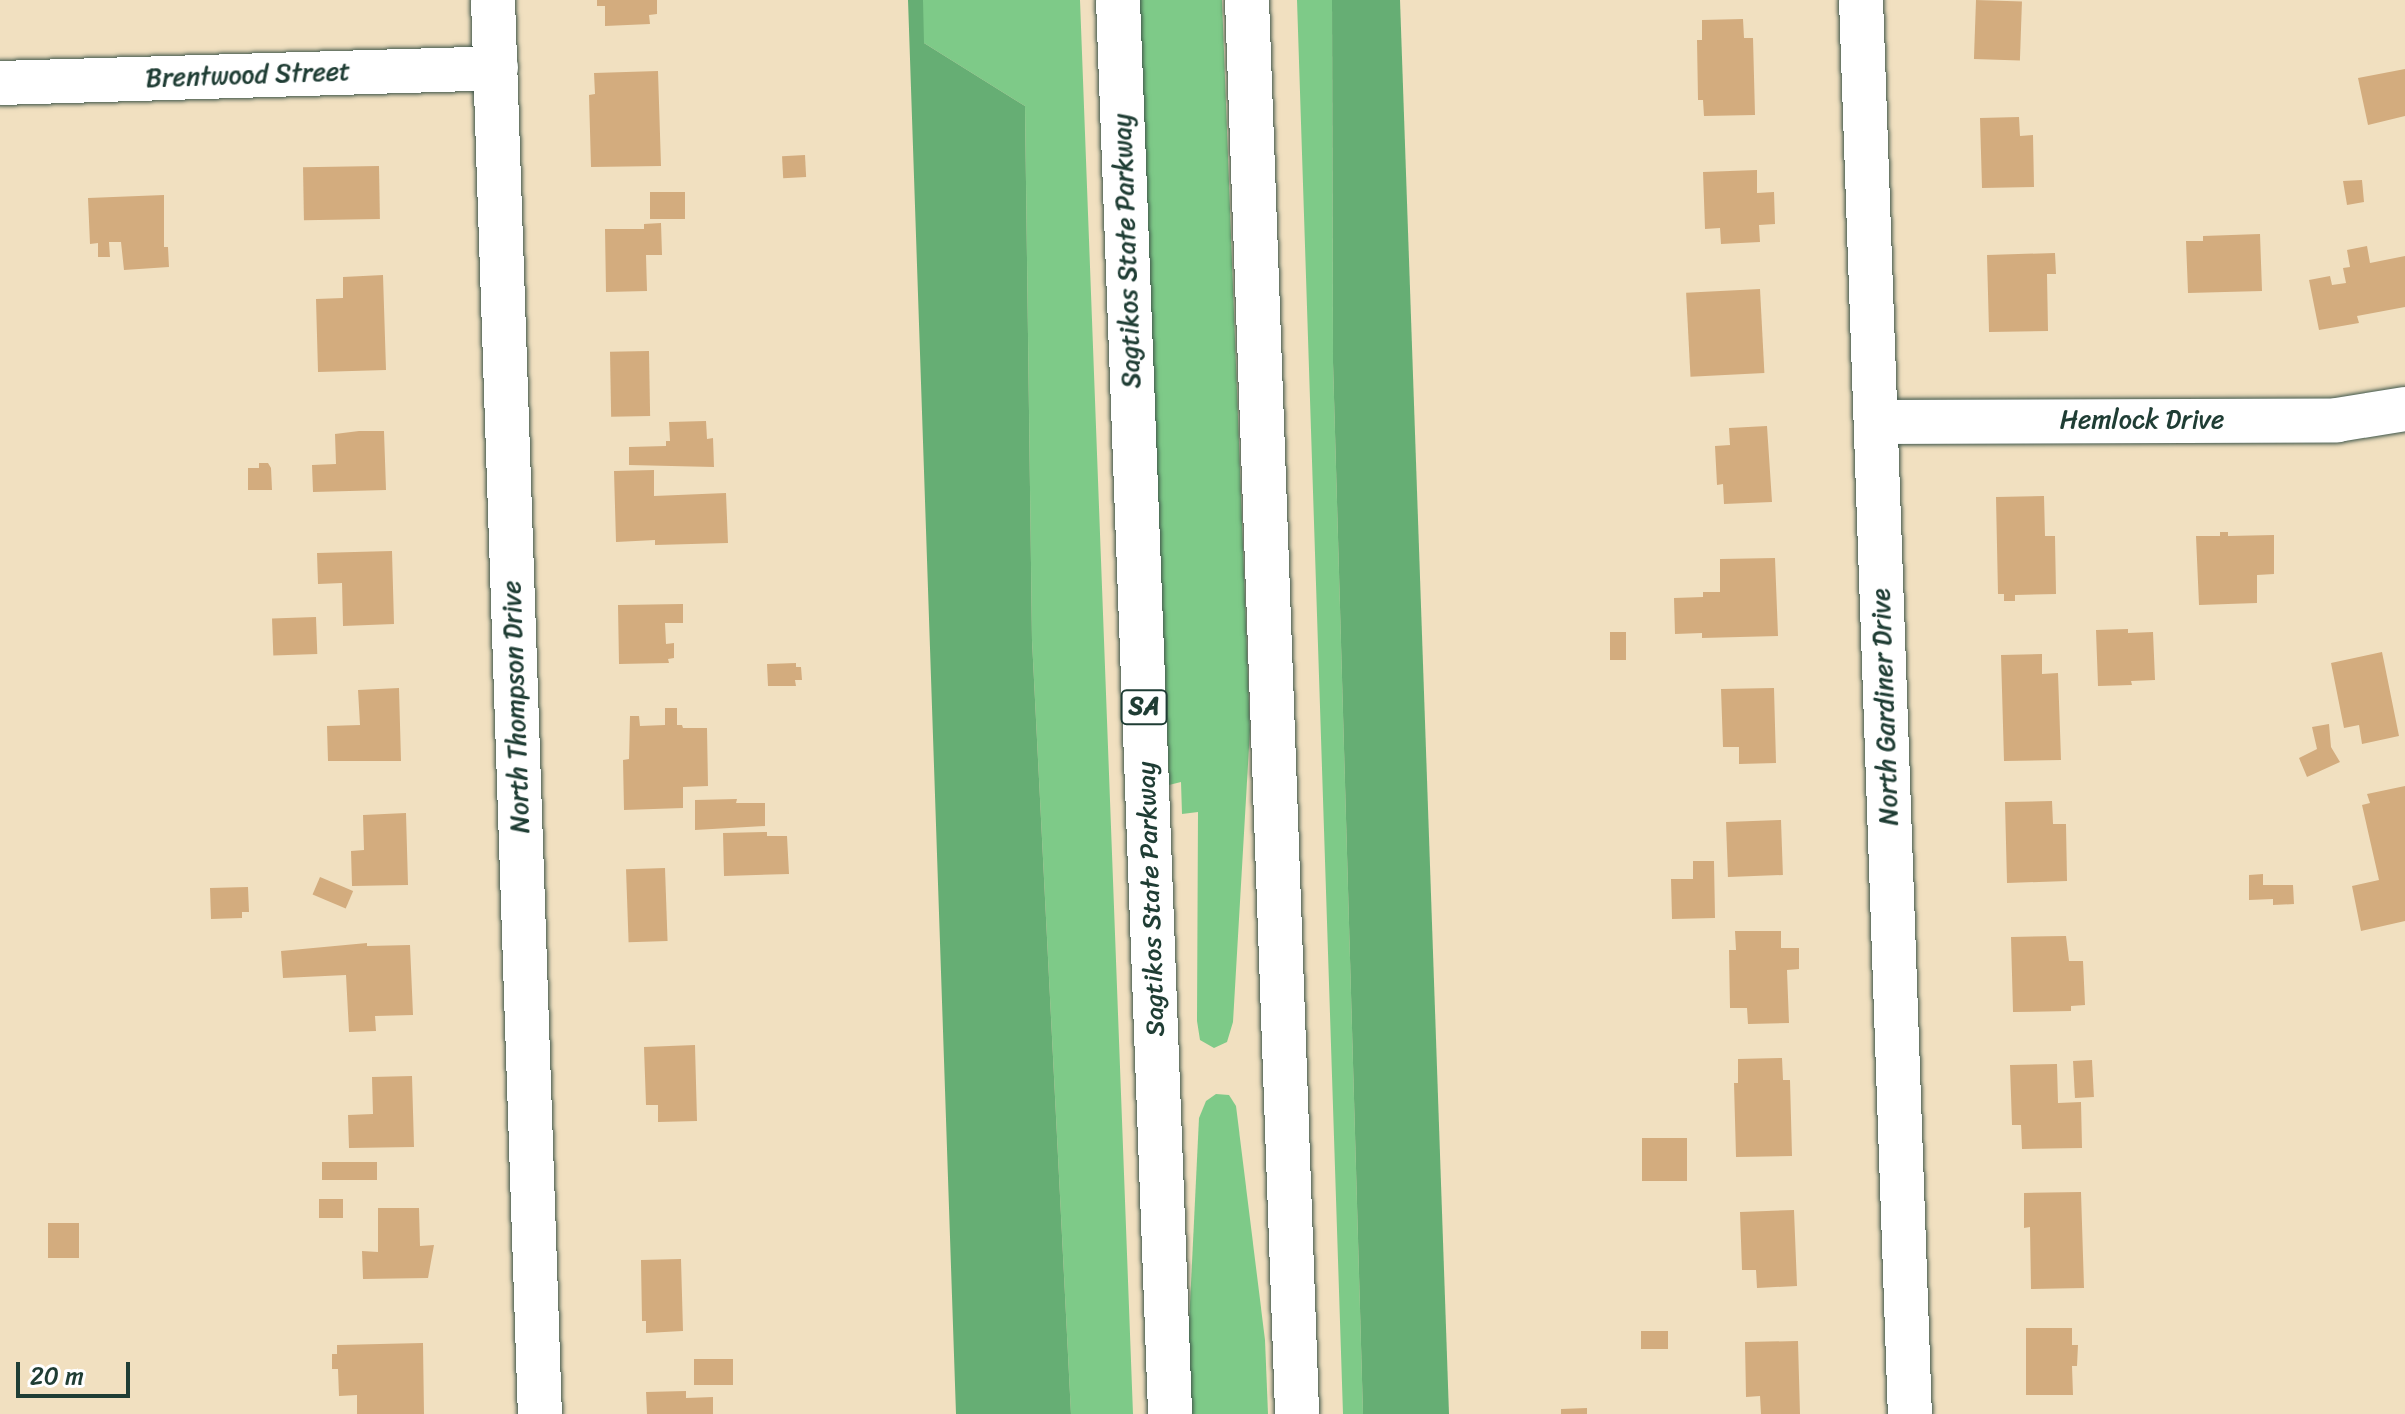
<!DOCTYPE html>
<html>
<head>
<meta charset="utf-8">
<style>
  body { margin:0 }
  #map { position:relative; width:2405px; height:1414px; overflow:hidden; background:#f1e0c0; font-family:Sriracha,sans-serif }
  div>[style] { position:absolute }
  .green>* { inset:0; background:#7eca88 }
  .forest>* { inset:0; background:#66ae74 }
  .building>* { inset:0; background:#d3ac7e; transform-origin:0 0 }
  .roads { filter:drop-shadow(0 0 2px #3e5549) drop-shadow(0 0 2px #3e5549) }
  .minor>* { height:44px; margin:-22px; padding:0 22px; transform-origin:22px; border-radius:22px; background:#fff }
  .highway>* { height:44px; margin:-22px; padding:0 22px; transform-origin:22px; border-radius:22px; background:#fff }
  span { translate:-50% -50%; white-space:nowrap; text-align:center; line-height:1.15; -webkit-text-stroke:7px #fff; paint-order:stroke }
  .shield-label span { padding:2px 6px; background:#fff; border:2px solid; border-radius:6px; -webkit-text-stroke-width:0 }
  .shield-label { font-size:24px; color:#1f3d34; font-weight:700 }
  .street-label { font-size:26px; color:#1f3d34 }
  .scale { position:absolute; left:16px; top:1362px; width:114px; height:36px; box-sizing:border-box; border:4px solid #1f3d34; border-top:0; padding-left:10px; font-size:24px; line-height:28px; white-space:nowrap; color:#1f3d34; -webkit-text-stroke:6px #fff; paint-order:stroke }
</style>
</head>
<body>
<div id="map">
  <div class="green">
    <div style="clip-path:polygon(908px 0,1080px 0,1133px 1414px,1071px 1414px,1032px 640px,1025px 106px,924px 43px)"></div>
    <div style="clip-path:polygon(1139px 0,1222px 0,1250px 730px,1233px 1022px,1227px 1042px,1214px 1048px,1200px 1040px,1197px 1021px,1198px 812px,1182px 814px,1181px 782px,1169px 785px)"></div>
    <div style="clip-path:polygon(1297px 0,1332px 0,1333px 362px,1363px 1414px,1343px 1414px)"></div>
    <div style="clip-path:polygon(1216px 1094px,1229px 1095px,1236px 1106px,1265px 1340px,1268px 1414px,1189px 1414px,1187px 1366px,1199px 1118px,1206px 1101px)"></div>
  </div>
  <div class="forest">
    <div style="clip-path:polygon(908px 0,923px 0,924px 43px,1025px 106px,1032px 640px,1071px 1414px,956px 1414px)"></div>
    <div style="clip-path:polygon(1332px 0,1400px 0,1449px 1414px,1363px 1414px,1333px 362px)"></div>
  </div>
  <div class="building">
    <div style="clip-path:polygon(597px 0,657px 0,657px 14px,649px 15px,650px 24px,605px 26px,605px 6px,597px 6px)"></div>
    <div style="left:1976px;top:0;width:46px;height:59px;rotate:2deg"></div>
    <div style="clip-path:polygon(1743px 19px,1744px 38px,1753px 38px,1755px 115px,1704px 116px,1703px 100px,1698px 100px,1697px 40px,1702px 40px,1702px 20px)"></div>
    <div style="clip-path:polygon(2405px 69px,2405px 116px,2368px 125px,2358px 78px)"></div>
    <div style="clip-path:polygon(658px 71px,661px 166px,591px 167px,589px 95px,595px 94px,594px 73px)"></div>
    <div style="clip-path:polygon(2019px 117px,2020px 136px,2033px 135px,2034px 187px,1982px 188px,1980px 118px)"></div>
    <div style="left:805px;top:155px;width:22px;height:23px;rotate:87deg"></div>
    <div style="left:379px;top:166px;width:53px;height:76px;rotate:89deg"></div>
    <div style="clip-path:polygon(1757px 170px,1757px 193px,1774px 192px,1775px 224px,1759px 225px,1760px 242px,1721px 244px,1720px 228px,1705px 229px,1703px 172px)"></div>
    <div style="clip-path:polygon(2362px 180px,2364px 202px,2347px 205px,2343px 181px)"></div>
    <div style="left:650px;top:192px;width:35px;height:27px"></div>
    <div style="clip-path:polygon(164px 195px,164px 247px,168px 247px,169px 267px,124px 270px,121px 242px,109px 242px,110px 257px,98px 257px,98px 243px,90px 244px,88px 198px)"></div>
    <div style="clip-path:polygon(661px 223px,662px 255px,646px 255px,647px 291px,606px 292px,605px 229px,644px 229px,644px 224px)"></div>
    <div style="clip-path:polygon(2260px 234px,2262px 291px,2188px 293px,2186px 241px,2203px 241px,2203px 236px)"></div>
    <div style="clip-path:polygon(2367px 246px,2370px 263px,2405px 256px,2405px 307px,2357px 316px,2359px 323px,2319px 330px,2309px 280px,2330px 276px,2332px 285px,2346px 283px,2343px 268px,2350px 267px,2347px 250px)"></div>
    <div style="clip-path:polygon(2055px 253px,2056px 274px,2047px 274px,2048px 331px,1989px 332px,1987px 255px)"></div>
    <div style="clip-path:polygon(383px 275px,386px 370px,318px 372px,316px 299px,343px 298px,343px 277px)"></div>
    <div style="left:1760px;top:289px;width:84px;height:74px;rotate:87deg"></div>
    <div style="left:649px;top:351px;width:65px;height:39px;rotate:89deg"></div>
    <div style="clip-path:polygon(706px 421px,707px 439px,713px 438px,714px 467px,629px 465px,629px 447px,666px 446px,666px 441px,670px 441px,669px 422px)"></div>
    <div style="clip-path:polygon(1767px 426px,1772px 502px,1724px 504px,1723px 484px,1717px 485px,1715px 446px,1730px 445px,1729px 428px)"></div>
    <div style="clip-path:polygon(359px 431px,384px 431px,386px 490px,313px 492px,312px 465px,336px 464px,335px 434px)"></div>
    <div style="clip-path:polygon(259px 463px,268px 463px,271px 468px,272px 490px,248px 490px,248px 468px,259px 468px)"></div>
    <div style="clip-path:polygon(654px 470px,654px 496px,726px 493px,728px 543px,655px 545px,655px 540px,616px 542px,614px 471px)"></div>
    <div style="clip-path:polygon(2044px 496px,2045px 536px,2055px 536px,2056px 594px,2015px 595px,2015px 601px,2004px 601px,2004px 594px,1998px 594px,1996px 497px)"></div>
    <div style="clip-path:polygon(2220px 532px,2228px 532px,2228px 536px,2274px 535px,2274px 574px,2257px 575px,2257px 603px,2199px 605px,2196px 536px,2220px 536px)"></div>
    <div style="clip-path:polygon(392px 551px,394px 624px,343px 626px,342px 583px,318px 584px,317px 553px)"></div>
    <div style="clip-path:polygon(1775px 558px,1778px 636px,1702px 638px,1702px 633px,1675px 634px,1674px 598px,1703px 597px,1703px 592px,1720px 592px,1720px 559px)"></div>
    <div style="clip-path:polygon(683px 604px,683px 623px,665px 623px,666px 644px,674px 643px,674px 658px,668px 659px,669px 663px,619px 664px,618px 605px)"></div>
    <div style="left:316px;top:617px;width:37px;height:44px;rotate:88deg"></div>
    <div style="clip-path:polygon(2128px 629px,2128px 633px,2153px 632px,2155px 680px,2131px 681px,2132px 685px,2098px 686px,2096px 630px)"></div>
    <div style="left:1610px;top:632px;width:16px;height:28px"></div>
    <div style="clip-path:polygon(2382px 652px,2399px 736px,2362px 744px,2359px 725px,2344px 728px,2331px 663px)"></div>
    <div style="clip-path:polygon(2042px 654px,2042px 674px,2058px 673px,2061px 760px,2004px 761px,2001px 655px)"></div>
    <div style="clip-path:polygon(796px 663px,796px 667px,801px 667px,802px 680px,795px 680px,796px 686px,768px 686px,767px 664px)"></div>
    <div style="clip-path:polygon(399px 688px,401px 761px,328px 761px,327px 726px,360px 725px,358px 690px)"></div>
    <div style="clip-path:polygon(1774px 688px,1776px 763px,1739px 764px,1739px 747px,1723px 747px,1721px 689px)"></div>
    <div style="clip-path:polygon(665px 708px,677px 708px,677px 725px,682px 725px,683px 728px,707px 728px,708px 786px,683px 787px,683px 808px,624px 810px,623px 760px,629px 759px,630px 716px,639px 716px,640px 726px,665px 725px)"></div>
    <div style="clip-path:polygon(2329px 724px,2331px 747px,2340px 762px,2307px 777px,2299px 758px,2317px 749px,2312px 727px)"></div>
    <div style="clip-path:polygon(2405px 786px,2405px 921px,2361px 931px,2352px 886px,2379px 880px,2362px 805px,2370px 803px,2367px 794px)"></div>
    <div style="clip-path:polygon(737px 799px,736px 803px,765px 803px,765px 826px,695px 830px,695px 800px)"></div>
    <div style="clip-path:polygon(2052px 801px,2053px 824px,2066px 824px,2067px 881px,2007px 883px,2005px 802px)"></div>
    <div style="clip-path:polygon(406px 813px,408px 885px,352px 886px,351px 851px,364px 850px,363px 815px)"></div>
    <div style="left:1781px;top:820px;width:55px;height:55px;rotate:88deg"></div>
    <div style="clip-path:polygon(767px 832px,767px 836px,787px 836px,789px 874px,724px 876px,723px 833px)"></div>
    <div style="clip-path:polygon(1693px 861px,1714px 861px,1715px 918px,1672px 919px,1671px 879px,1693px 879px)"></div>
    <div style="left:665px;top:868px;width:73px;height:39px;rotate:88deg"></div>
    <div style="clip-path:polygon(2263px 874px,2263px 885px,2293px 885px,2294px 904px,2273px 905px,2273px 899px,2249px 900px,2249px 875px)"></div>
    <div style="left:320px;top:877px;width:36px;height:19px;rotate:23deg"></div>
    <div style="clip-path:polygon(248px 887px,249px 912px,242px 912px,242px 918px,211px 919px,210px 888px)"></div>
    <div style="clip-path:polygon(1735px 931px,1781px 931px,1781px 948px,1799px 948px,1799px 969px,1787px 970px,1789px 1023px,1748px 1024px,1747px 1008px,1730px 1008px,1729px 950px,1736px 950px)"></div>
    <div style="clip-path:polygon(2066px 936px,2069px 961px,2083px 961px,2085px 1005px,2071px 1006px,2071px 1011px,2013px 1012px,2011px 937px)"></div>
    <div style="clip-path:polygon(367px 943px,367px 946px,410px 945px,413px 1015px,375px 1016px,376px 1031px,349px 1032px,346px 975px,283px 978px,281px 951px)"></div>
    <div style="clip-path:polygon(695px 1045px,697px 1121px,658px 1122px,658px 1105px,646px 1105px,644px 1047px)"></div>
    <div style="clip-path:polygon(1782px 1058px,1783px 1080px,1790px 1080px,1792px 1156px,1736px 1157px,1734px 1083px,1738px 1083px,1738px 1059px)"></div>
    <div style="left:2092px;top:1060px;width:37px;height:19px;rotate:87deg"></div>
    <div style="clip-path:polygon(2057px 1064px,2058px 1103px,2081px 1102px,2082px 1148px,2022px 1149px,2021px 1125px,2012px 1125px,2010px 1065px)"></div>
    <div style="clip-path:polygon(412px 1076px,414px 1147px,349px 1148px,348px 1115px,373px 1114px,372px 1077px)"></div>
    <div style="left:1642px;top:1138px;width:45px;height:43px"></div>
    <div style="left:377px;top:1162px;width:18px;height:55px;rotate:90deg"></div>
    <div style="clip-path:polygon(2081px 1192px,2084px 1288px,2031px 1289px,2030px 1227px,2024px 1228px,2024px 1193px)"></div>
    <div style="left:343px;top:1199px;width:19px;height:24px;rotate:90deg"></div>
    <div style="clip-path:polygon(378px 1208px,419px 1208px,420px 1246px,434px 1245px,428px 1278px,363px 1279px,362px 1251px,378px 1252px)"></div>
    <div style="clip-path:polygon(1794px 1210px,1797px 1286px,1757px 1288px,1756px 1270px,1742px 1270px,1740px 1212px)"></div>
    <div style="left:48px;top:1223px;width:31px;height:35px"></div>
    <div style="clip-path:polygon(681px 1259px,683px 1331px,646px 1333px,646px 1321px,642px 1321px,641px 1260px)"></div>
    <div style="clip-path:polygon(2026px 1328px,2072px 1328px,2072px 1345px,2078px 1345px,2077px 1366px,2072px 1366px,2073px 1395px,2026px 1395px)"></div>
    <div style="left:1641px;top:1331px;width:27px;height:18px"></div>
    <div style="clip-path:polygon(1798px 1341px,1800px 1414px,1761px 1414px,1760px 1396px,1746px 1397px,1745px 1342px)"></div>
    <div style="clip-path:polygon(423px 1343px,424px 1414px,357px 1414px,357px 1395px,339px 1396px,338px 1369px,332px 1369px,332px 1354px,337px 1354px,337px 1345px)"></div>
    <div style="left:733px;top:1359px;width:26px;height:39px;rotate:90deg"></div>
    <div style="clip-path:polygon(686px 1391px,686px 1398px,713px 1397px,713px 1414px,647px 1414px,646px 1392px)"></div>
    <div style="clip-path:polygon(1587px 1408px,1587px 1414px,1561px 1414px,1561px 1409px)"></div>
  </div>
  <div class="roads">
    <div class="minor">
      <div style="left:493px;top:0;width:1415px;rotate:88.1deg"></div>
      <div style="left:1861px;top:0;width:1415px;rotate:88.02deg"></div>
      <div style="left:0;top:83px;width:496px;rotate:-1.7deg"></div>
      <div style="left:1877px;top:422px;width:460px;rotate:-0.2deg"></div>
      <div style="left:2337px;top:420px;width:69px;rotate:-9.2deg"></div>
    </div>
    <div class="highway">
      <div style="left:1118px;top:0;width:1415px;rotate:87.89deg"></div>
      <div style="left:1247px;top:0;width:1415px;rotate:87.97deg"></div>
    </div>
  </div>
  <div class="shield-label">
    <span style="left:1144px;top:707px">SA</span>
  </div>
  <div class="street-label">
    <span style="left:248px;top:75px;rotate:-2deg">Brentwood Street</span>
    <span style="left:1127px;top:251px;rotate:-92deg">Sagtikos State Parkway</span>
    <span style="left:2142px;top:420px">Hemlock Drive</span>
    <span style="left:516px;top:707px;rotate:-92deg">North Thompson Drive</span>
    <span style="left:1885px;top:707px;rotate:-92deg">North Gardiner Drive</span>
    <span style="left:1151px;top:899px;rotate:-92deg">Sagtikos State Parkway</span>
  </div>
  <div class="scale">20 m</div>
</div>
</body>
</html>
